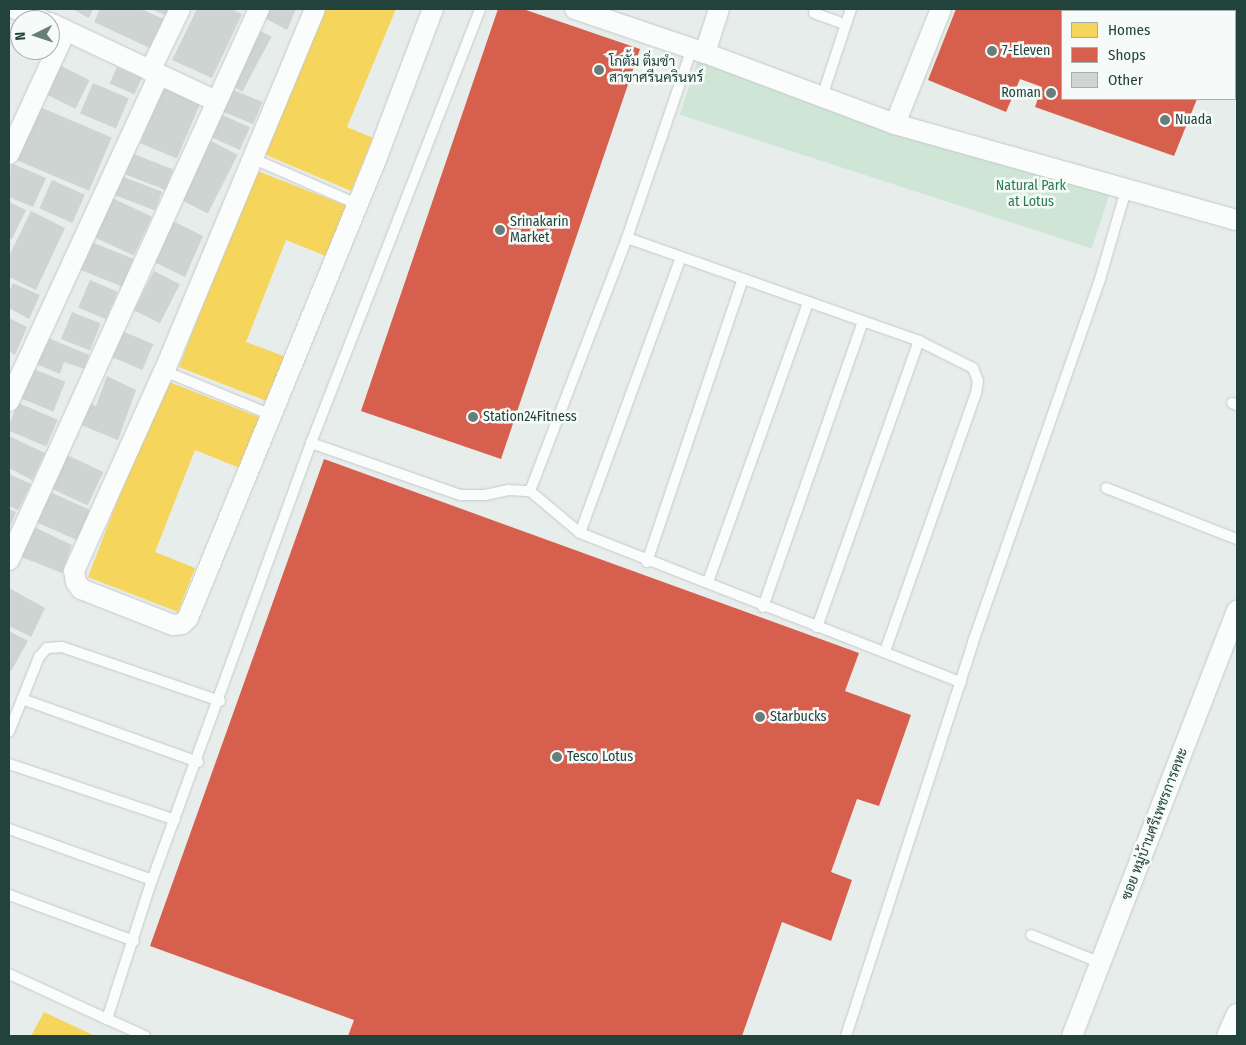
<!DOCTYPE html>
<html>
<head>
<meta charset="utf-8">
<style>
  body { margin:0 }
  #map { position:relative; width:1246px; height:1045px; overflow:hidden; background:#e7edea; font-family:"Fira Sans Condensed",Sarabun,sans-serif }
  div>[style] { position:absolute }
  .green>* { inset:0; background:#cfe6d7; transform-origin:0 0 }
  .homes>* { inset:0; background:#f6d55c }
  .shops>* { inset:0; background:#d6604d }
  .building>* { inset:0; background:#ced4d2; transform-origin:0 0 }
  .roads { filter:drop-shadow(0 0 1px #c4cac8) drop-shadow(0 0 1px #c4cac8) }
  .lane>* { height:10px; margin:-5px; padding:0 5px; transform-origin:5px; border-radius:5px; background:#fbfcfc }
  .street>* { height:20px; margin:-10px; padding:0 10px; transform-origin:10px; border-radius:10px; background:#fbfcfc }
  .primary>* { height:28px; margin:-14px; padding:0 14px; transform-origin:14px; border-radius:14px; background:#ced8d6 }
  .dots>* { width:14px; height:14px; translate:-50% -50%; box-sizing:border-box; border:2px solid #f6fbf9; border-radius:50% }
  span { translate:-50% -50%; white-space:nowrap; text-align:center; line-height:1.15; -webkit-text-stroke:5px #f6fbf9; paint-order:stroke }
  .poi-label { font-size:14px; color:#22433c }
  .left { translate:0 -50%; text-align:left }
  .right { translate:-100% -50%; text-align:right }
  .park-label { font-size:14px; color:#287d4e }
  .street-label { font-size:14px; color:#22433c }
  .frame { position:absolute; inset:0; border:10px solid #22433c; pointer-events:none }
  .legend { position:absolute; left:1061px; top:10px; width:175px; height:90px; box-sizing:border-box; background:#f6fbf9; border:1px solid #a1b1ad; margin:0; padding:6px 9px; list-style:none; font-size:15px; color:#22433c }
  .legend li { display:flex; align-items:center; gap:10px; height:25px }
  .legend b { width:25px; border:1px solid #a1b1ad }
  .north { position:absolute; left:10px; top:10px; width:50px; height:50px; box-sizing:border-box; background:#f6fbf9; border:1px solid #a1b1ad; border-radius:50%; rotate:266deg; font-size:14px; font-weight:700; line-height:20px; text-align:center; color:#22433c }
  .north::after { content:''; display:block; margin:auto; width:18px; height:22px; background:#677e79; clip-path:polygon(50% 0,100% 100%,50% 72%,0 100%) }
</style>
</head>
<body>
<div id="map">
  <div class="green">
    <div style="left:700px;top:53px;width:433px;height:65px;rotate:18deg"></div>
  </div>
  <div class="homes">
    <div style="clip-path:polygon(325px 9px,396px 9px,347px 127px,373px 138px,351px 191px,264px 154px)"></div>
    <div style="clip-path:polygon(255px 170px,352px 208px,333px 259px,286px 240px,246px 342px,286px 357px,269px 402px,179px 367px)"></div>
    <div style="clip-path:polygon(164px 380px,261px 418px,242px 469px,195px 450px,155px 552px,195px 568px,178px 612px,88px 577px)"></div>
    <div style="clip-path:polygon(44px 1012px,95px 1036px,31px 1036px)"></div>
  </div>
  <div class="shops">
    <div style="clip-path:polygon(498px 9px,523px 9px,640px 49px,501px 459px,361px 411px)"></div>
    <div style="clip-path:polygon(956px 9px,1062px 10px,1062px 99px,1197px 99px,1174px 156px,1035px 107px,1042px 87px,1020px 79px,1006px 112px,928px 80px)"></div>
    <div style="clip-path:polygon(324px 459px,859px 653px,845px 691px,911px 715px,879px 806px,857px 799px,831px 872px,852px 880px,831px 941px,782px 922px,742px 1036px,348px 1036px,354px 1020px,150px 946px)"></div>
  </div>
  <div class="building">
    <div style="clip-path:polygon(72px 9px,93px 9px,89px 18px)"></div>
    <div style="clip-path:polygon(100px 9px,141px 9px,166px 20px,154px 50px,94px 22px)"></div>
    <div style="clip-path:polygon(151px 9px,170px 9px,167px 16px)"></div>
    <div style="clip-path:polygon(197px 9px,231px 9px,242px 14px,212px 78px,172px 60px)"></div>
    <div style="clip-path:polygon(267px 9px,296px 9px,287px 30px,263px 17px)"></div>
    <div style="left:253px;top:27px;width:21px;height:62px;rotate:28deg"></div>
    <div style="left:59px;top:65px;width:34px;height:32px;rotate:26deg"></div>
    <div style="left:117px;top:67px;width:27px;height:18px;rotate:24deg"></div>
    <div style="left:93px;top:83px;width:39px;height:33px;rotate:23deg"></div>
    <div style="left:165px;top:84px;width:40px;height:64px;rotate:23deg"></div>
    <div style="left:228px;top:88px;width:37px;height:24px;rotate:22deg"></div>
    <div style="left:40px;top:107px;width:78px;height:58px;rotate:23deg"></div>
    <div style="left:218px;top:113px;width:35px;height:25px;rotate:24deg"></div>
    <div style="left:203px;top:137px;width:39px;height:66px;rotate:27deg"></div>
    <div style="left:131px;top:153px;width:45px;height:22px;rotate:21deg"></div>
    <div style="clip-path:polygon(11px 163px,46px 178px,33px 207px,9px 197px)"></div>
    <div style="left:121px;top:176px;width:44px;height:20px;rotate:21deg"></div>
    <div style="left:52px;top:180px;width:36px;height:31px;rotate:24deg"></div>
    <div style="left:112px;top:198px;width:44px;height:43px;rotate:25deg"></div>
    <div style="clip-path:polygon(9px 202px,26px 210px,12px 239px,9px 238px)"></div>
    <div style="clip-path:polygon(31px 211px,65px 228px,36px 290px,9px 277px,9px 256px)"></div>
    <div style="clip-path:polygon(173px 221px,203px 236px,185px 277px,150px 260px)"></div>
    <div style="left:89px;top:241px;width:48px;height:30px;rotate:22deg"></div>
    <div style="left:154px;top:271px;width:29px;height:44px;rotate:27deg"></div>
    <div style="left:90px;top:280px;width:30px;height:30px;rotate:23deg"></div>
    <div style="clip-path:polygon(13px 283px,40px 295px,29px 319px,9px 308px,9px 292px)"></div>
    <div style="left:72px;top:312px;width:31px;height:29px;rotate:22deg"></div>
    <div style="clip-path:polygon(9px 318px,27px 327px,15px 355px,9px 351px)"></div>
    <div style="left:122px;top:331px;width:34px;height:28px;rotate:23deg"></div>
    <div style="clip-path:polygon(46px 337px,89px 355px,84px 369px,64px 362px,60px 374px,34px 363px)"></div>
    <div style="left:31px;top:368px;width:37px;height:32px;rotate:22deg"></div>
    <div style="clip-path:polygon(107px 376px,136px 390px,118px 440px,76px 423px,85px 401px,96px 406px)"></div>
    <div style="left:18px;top:403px;width:43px;height:29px;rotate:23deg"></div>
    <div style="clip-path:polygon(9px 436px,45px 453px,32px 480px,9px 468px)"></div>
    <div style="left:67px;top:455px;width:40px;height:37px;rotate:25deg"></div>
    <div style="clip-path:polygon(9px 474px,31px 484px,18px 510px,9px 506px)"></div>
    <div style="left:50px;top:492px;width:44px;height:33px;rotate:24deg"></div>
    <div style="clip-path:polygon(9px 509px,16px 512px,9px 529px)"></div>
    <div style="clip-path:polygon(34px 527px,72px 545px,62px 573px,19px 556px)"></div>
    <div style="clip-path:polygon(9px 588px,45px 608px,31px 637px,9px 626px)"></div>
    <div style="clip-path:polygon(9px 631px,28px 641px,11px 671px,9px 670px)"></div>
  </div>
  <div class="roads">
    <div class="lane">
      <div style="left:814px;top:13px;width:33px;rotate:20deg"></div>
      <div style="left:822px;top:97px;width:93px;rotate:-71.8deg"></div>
      <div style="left:254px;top:159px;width:112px;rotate:23.6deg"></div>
      <div style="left:627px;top:238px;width:310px;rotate:19.4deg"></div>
      <div style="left:919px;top:341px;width:60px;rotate:26.6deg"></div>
      <div style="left:973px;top:368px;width:14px;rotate:69deg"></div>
      <div style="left:978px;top:381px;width:12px;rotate:99deg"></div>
      <div style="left:976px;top:393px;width:275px;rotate:109.4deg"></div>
      <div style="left:164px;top:371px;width:117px;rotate:22.2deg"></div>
      <div style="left:1232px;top:403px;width:5px;rotate:22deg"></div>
      <div style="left:311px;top:443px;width:466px;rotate:-68.7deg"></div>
      <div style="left:1106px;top:488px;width:141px;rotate:21.3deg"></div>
      <div style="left:530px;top:491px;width:65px;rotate:40deg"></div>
      <div style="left:580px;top:533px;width:409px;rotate:21.4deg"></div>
      <div style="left:580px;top:533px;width:294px;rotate:-69.9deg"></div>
      <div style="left:647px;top:562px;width:299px;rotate:-71.3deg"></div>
      <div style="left:708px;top:582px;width:297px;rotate:-70.3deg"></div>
      <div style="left:763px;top:607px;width:302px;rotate:-70.7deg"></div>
      <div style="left:817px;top:627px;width:304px;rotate:-70.4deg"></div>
      <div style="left:22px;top:699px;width:187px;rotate:19.7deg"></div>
      <div style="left:9px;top:732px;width:81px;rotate:-68.2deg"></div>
      <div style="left:39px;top:657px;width:12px;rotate:-48deg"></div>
      <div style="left:47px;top:648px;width:15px;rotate:-4deg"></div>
      <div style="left:62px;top:647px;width:167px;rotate:18.9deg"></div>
      <div style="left:9px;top:764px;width:175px;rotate:18.6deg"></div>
      <div style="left:9px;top:829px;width:152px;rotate:19.6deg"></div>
      <div style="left:9px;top:895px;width:133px;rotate:20.2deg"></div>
      <div style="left:1031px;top:935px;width:75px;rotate:21.8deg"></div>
      <div style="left:9px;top:974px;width:108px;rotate:24.7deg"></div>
      <div style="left:145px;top:1036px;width:42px;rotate:-155.9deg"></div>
      <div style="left:107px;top:1019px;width:146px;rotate:-72.1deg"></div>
      <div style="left:152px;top:880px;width:465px;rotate:-70deg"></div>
      <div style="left:311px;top:443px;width:158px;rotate:19.2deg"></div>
      <div style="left:460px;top:495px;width:25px"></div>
      <div style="left:485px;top:495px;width:24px;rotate:-12deg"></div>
      <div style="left:508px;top:490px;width:22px;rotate:3deg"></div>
      <div style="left:530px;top:491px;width:271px;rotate:-69deg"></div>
      <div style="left:627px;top:238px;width:201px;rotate:-71.1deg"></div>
      <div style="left:846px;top:1036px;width:414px;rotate:-72.1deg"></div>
      <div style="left:973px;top:642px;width:385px;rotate:-70.7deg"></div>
      <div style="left:1100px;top:279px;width:93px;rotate:-73.7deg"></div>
    </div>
    <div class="street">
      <div style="left:16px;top:9px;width:28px;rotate:23deg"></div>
      <div style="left:315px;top:9px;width:392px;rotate:112.6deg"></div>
      <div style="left:164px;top:371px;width:219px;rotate:114.2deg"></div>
      <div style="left:74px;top:571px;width:11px;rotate:80deg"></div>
      <div style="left:76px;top:582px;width:9px;rotate:54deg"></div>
      <div style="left:81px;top:589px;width:99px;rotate:21.4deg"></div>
      <div style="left:173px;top:625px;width:9px;rotate:-6deg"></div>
      <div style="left:182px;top:624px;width:8px;rotate:-45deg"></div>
      <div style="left:188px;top:618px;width:498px;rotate:-67.7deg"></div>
      <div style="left:377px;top:157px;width:158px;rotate:-69.3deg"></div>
      <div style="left:575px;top:9px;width:137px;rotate:18.7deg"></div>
      <div style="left:719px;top:9px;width:46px;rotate:107.7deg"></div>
      <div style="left:705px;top:53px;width:203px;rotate:20.5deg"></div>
      <div style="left:895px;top:124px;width:355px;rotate:15.7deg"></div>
      <div style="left:50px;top:23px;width:183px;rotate:25.2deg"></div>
      <div style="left:150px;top:71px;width:69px;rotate:-64.2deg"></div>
      <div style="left:895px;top:124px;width:124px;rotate:-68.2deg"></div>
      <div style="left:9px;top:154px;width:136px;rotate:-65.3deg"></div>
      <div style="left:9px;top:401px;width:359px;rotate:-65.3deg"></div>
      <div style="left:9px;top:560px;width:605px;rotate:-65.6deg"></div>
      <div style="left:1072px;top:1036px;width:456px;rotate:-68.8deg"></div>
      <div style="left:1227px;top:1036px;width:24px;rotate:-66deg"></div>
    </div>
    <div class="primary">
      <div style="left:1200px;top:9px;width:6px;rotate:18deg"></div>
      <div style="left:1235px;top:22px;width:2px;rotate:27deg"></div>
    </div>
  </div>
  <div class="dots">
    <div style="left:992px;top:51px;background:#677e79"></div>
    <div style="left:599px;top:70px;background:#677e79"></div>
    <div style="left:1051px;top:93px;background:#677e79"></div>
    <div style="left:1165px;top:120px;background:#677e79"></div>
    <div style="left:500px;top:230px;background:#677e79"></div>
    <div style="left:473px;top:417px;background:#677e79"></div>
    <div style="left:760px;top:717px;background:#677e79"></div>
    <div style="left:557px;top:757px;background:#677e79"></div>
  </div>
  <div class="poi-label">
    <span class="left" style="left:1002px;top:51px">7-Eleven</span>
    <span class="left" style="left:609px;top:70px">โกตั้ม ติ่มซำ<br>สาขาศรีนครินทร์</span>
    <span class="right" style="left:1041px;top:93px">Roman</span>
    <span class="left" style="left:1175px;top:120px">Nuada</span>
    <span class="left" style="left:510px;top:230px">Srinakarin<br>Market</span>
    <span class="left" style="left:483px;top:417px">Station24Fitness</span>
    <span class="left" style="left:770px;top:717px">Starbucks</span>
    <span class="left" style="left:567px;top:757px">Tesco Lotus</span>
  </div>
  <div class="park-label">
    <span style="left:1031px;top:194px">Natural Park<br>at Lotus</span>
  </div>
  <div class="street-label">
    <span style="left:1155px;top:824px;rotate:-69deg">ซอย หมู่บ้านศรีเพชรการคหะ</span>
  </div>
  <div class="frame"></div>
  <ul class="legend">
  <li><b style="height:14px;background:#f6d55c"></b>Homes</li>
  <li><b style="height:14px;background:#d6604d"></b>Shops</li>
  <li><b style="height:14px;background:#ced4d2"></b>Other</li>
  </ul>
  <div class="north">N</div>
</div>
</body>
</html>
